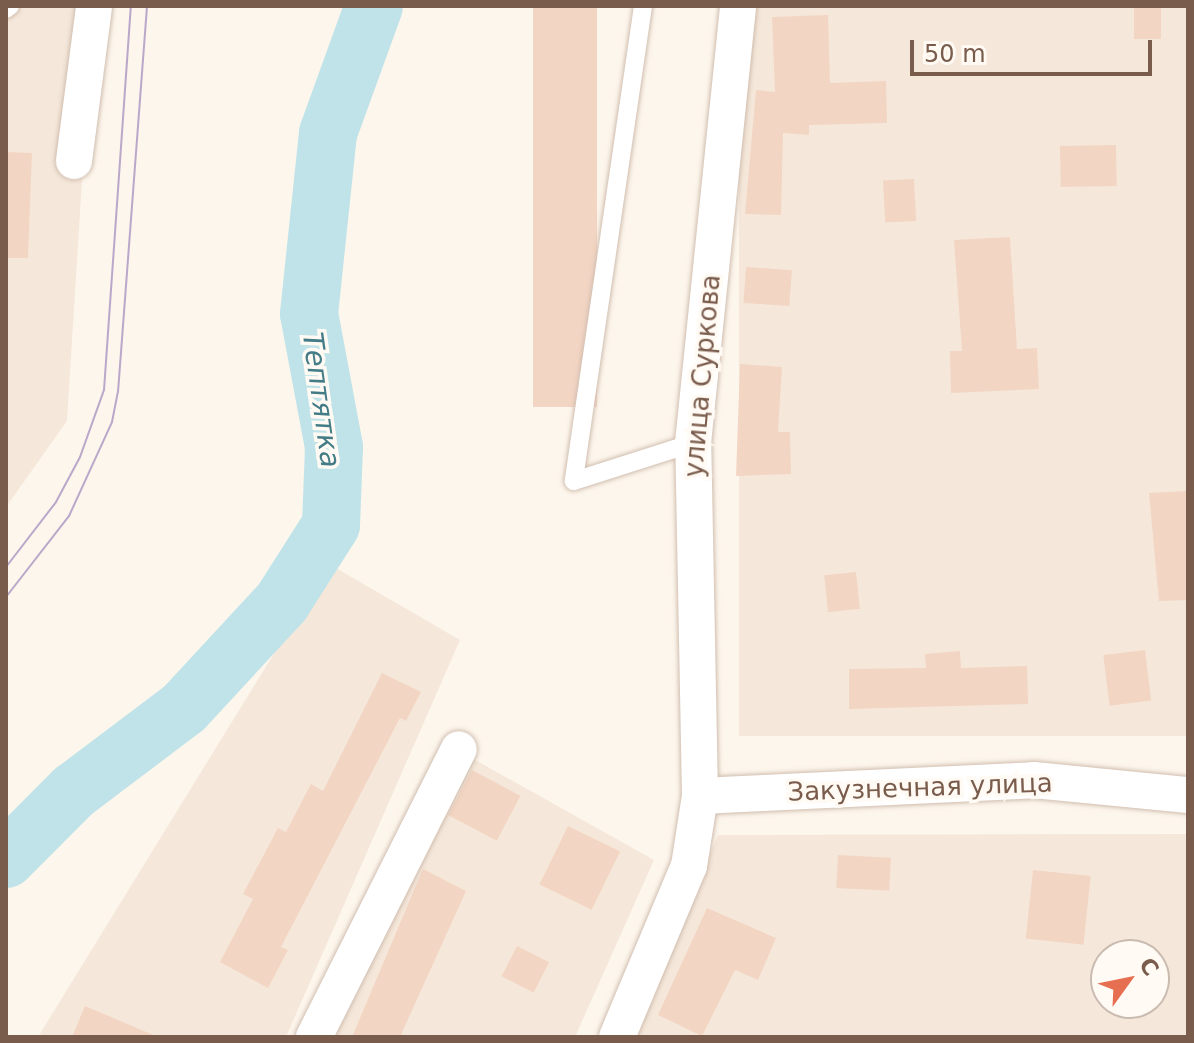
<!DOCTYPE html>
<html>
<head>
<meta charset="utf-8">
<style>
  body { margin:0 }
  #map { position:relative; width:1194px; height:1043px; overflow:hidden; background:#fdf6ec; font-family:"DejaVu Sans",sans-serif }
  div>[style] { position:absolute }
  .residential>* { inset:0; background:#f5e8da; transform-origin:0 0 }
  .river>* { height:58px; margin:-29px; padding:0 29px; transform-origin:29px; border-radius:29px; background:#bfe3e8 }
  .building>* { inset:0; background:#f3d5c3; transform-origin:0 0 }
  .roads { filter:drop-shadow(0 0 2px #d1beb0) drop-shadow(0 0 2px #d1beb0) }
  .service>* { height:18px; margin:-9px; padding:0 9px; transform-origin:9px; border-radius:9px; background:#fff }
  .minor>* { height:36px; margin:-18px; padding:0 18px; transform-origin:18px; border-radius:18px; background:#fff }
  .tram>* { height:2px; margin:-1px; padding:0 1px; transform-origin:1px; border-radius:1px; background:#b9a8c9 }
  span { translate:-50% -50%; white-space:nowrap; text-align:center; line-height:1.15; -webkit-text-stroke:7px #fffaf3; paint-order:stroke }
  .street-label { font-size:26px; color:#7a5c4d }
  .water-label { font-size:28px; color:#437c86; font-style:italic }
  .frame { position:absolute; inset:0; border:8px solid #7a5c4d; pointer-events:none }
  .north { position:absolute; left:1090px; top:939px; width:80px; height:80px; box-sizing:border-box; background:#fffaf3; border:2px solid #cabbb1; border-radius:50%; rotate:57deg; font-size:22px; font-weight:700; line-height:32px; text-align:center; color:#7a5c4d }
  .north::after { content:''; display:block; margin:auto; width:28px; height:36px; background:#e76f51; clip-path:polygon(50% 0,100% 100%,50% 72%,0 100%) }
  .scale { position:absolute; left:910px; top:40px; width:242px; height:36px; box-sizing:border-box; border:4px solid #7a5c4d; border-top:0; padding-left:10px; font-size:24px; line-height:28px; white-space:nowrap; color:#7a5c4d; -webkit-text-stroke:6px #fffaf3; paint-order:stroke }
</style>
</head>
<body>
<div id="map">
  <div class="residential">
    <div style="clip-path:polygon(6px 6px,93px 6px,67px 421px,6px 507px)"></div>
    <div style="left:739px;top:6px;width:449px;height:730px"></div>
    <div style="clip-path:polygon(329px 564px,460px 640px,286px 1037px,38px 1037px)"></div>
    <div style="clip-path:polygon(461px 752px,654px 860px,575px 1037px,331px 1037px)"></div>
    <div style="clip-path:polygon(evenodd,1188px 834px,1188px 1037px,633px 1037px,718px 835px,1188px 834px,1106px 955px,1154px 955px,1154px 1003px,1106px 1003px,1106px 955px)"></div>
  </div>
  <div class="river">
    <div style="left:6px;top:859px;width:96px;rotate:-45deg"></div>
    <div style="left:74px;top:791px;width:138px;rotate:-37deg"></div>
    <div style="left:184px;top:708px;width:144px;rotate:-47.2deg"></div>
    <div style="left:282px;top:602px;width:91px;rotate:-57.5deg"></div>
    <div style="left:331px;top:525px;width:78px;rotate:-87.8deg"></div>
    <div style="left:334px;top:447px;width:135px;rotate:-100.6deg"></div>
    <div style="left:309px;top:314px;width:182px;rotate:-84deg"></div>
    <div style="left:328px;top:133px;width:135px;rotate:-70.1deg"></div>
  </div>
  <div class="building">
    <div style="left:533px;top:6px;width:64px;height:401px"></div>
    <div style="left:1134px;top:6px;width:27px;height:33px"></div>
    <div style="clip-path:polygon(828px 15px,830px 83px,886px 81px,887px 123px,809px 125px,809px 135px,783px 133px,781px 215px,745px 214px,756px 90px,775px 92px,772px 17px)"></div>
    <div style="left:1116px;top:145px;width:41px;height:56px;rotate:89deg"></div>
    <div style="clip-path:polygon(6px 152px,32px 153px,28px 258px,6px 258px)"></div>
    <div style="left:914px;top:179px;width:42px;height:31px;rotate:87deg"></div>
    <div style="clip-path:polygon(1010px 237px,1017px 349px,1037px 348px,1039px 389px,951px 393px,950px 351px,962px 351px,954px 240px)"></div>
    <div style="left:746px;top:267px;width:46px;height:36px;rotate:4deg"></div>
    <div style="clip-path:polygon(740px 364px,782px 367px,778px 432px,790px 432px,791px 474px,736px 476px)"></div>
    <div style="clip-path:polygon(1188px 491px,1188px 600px,1159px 601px,1149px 493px)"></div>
    <div style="left:856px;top:572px;width:37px;height:32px;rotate:84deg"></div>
    <div style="left:1145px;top:650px;width:51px;height:42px;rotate:83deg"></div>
    <div style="clip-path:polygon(960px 651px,961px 668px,1027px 666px,1028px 704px,849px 709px,849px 669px,926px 668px,925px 654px)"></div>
    <div style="clip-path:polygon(382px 673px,421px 692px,406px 721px,400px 718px,281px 947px,288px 950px,268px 988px,220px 962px,253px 899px,243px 894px,278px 828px,286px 832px,311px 784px,323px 791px)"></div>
    <div style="left:472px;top:770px;width:55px;height:51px;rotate:28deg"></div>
    <div style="left:568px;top:826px;width:58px;height:65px;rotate:26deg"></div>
    <div style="left:838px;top:855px;width:53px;height:33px;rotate:3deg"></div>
    <div style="clip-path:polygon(423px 869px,466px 891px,400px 1037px,352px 1037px)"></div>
    <div style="left:1033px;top:870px;width:58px;height:69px;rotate:6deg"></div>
    <div style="clip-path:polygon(707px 908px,776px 938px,758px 980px,735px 970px,702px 1036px,658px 1015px)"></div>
    <div style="left:517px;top:946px;width:36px;height:34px;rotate:27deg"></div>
    <div style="clip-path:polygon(85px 1006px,158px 1037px,72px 1037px)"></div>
  </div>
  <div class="roads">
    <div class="service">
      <div style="left:643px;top:6px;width:480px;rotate:98.3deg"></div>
      <div style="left:574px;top:481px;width:125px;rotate:-17.7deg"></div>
      <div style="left:6px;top:9px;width:5px;rotate:-37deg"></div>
    </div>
    <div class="minor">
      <div style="left:74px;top:161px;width:156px;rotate:-82.6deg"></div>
      <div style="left:700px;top:796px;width:334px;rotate:-2.7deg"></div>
      <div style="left:1034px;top:780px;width:155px;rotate:5.6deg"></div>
      <div style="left:314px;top:1037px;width:322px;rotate:-63.3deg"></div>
      <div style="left:617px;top:1037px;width:186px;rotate:-67.2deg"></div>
      <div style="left:689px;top:866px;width:71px;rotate:-81.1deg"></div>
      <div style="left:700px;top:796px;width:353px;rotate:-91.1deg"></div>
      <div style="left:693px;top:443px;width:439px;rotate:-84.1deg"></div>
    </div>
  </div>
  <div class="tram">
    <div style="left:6px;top:567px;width:82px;rotate:-52.4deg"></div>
    <div style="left:56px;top:502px;width:51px;rotate:-61.9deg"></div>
    <div style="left:80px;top:457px;width:71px;rotate:-70.3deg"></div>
    <div style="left:104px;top:390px;width:385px;rotate:-86deg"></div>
    <div style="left:6px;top:597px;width:103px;rotate:-52.1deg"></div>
    <div style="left:69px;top:516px;width:103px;rotate:-65.4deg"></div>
    <div style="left:112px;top:422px;width:31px;rotate:-79deg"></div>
    <div style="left:118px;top:392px;width:387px;rotate:-85.7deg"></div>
  </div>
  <div class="street-label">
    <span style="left:703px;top:376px;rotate:-85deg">улица Суркова</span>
    <span style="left:920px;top:788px;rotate:-2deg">Закузнечная улица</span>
  </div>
  <div class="water-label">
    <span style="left:321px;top:400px;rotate:82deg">Тептятка</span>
  </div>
  <div class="frame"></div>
  <div class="north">С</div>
  <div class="scale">50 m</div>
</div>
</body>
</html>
